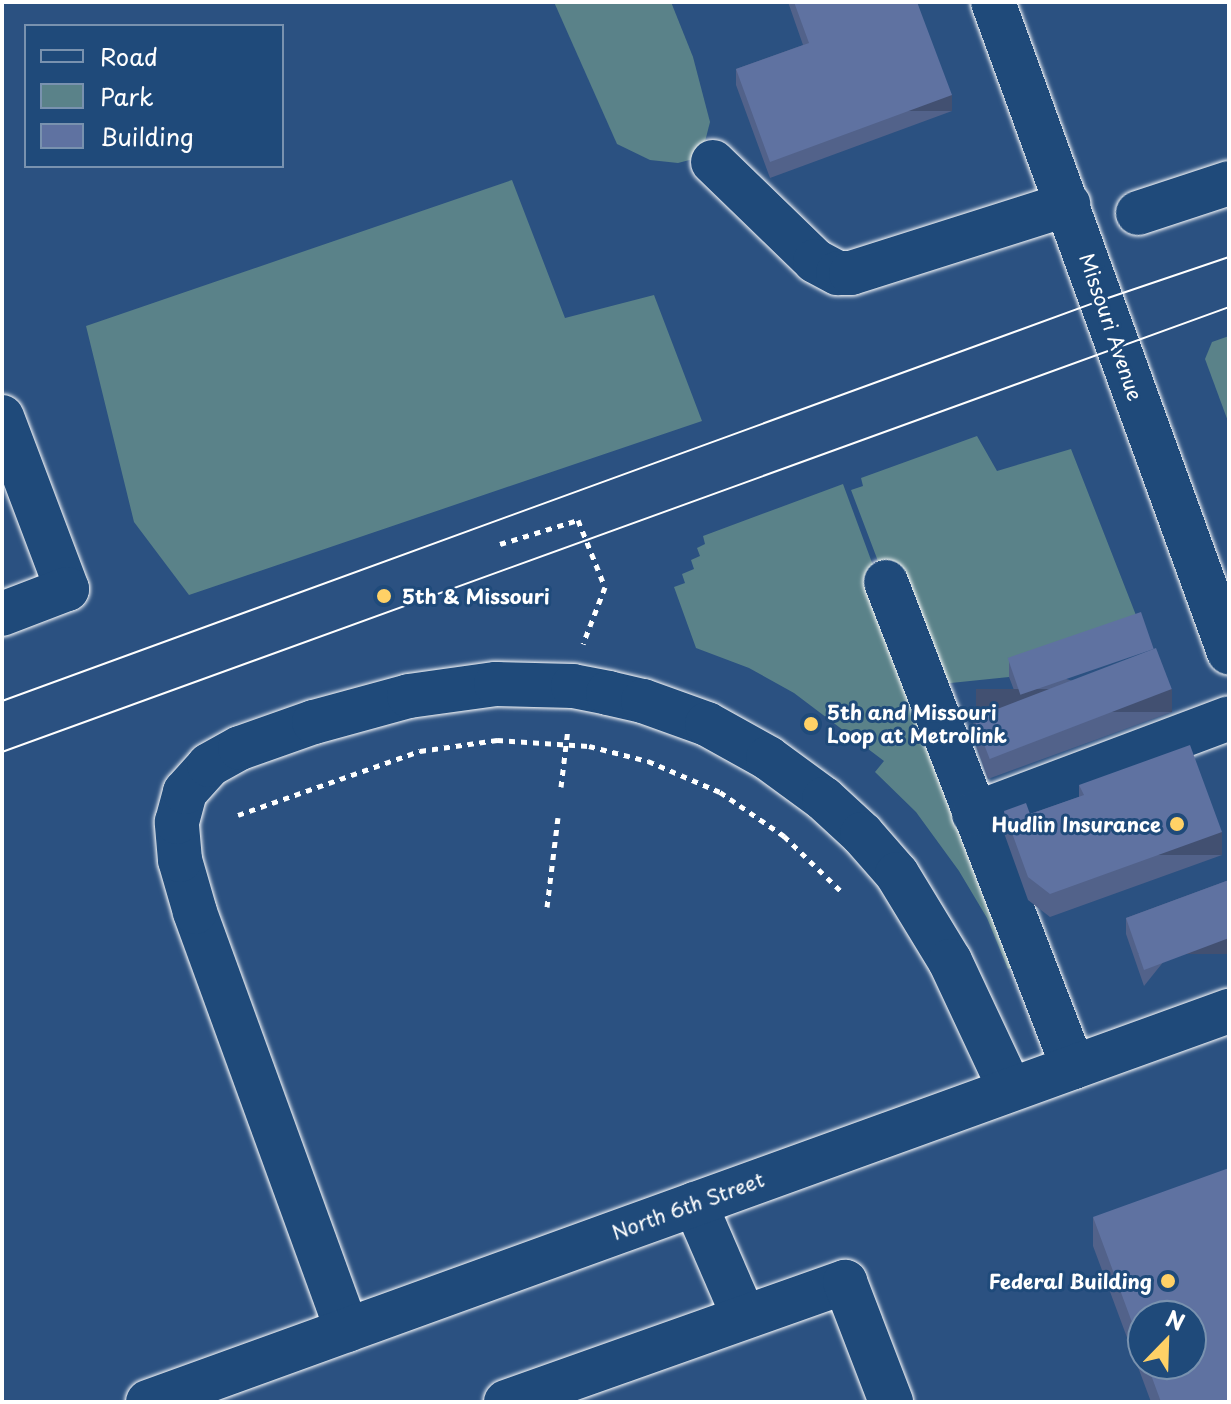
<!DOCTYPE html>
<html>
<head>
<meta charset="utf-8">
<style>
  body { margin:0 }
  #map { position:relative; width:1231px; height:1404px; overflow:hidden; background:#2b5181; font-family:"Playpen Sans",sans-serif }
  div>[style] { position:absolute }
  .green>* { inset:0; background:#5a8289 }
  .path>* { height:5px; margin-top:-2.5px; transform-origin:0; background:repeating-linear-gradient(90deg,#fff 0 6px,transparent 0 12px) }
  .roads { filter:drop-shadow(0 0 2px #fff) drop-shadow(0 0 2px #fff) }
  .minor>* { height:44px; margin:-22px; padding:0 22px; transform-origin:22px; border-radius:22px; background:#1f4a7a }
  .major>* { height:44px; margin:-22px; padding:0 22px; transform-origin:22px; border-radius:22px; background:#1f4a7a }
  .tram>* { height:2px; margin:-1px; padding:0 1px; transform-origin:1px; border-radius:1px; background:#fff }
  .wall>* { inset:0; background:#52628a }
  .shaded-wall>* { inset:0; background:#425071; transform-origin:0 0 }
  .building>* { inset:0; background:#5f72a1; transform-origin:0 0 }
  .dots>* { width:22px; height:22px; translate:-50% -50%; box-sizing:border-box; border:4px solid #1f4a7a; border-radius:50% }
  span { translate:-50% -50%; white-space:nowrap; text-align:center; line-height:1.15; -webkit-text-stroke:6px #1f4a7a; paint-order:stroke }
  .street-label { font-size:20px; color:#fff }
  .poi-label { font-size:20px; color:#fff; font-weight:700 }
  .left { translate:0 -50%; text-align:left }
  .right { translate:-100% -50%; text-align:right }
  .frame { position:absolute; inset:0; border:4px solid #fff; pointer-events:none }
  .legend { position:absolute; left:24px; top:24px; width:260px; height:144px; box-sizing:border-box; background:#1f4a7a; border:2px solid #7992af; margin:0; padding:10px 14px; list-style:none; font-size:24px; color:#fff }
  .legend li { display:flex; align-items:center; gap:16px; height:40px }
  .legend b { width:40px; border:2px solid #7992af }
  .north { position:absolute; left:1127px; top:1300px; width:80px; height:80px; box-sizing:border-box; background:#1f4a7a; border:2px solid #7992af; border-radius:50%; rotate:23deg; font-size:22px; font-weight:700; line-height:32px; text-align:center; color:#fff }
  .north::after { content:''; display:block; margin:auto; width:28px; height:36px; background:#ffd166; clip-path:polygon(50% 0,100% 100%,50% 72%,0 100%) }
</style>
</head>
<body>
<div id="map">
  <div class="green">
    <div style="clip-path:polygon(554px 2px,671px 2px,693px 57px,710px 122px,701px 157px,678px 163px,650px 160px,617px 144px)"></div>
    <div style="clip-path:polygon(512px 180px,565px 318px,654px 295px,702px 421px,189px 595px,134px 522px,86px 326px)"></div>
    <div style="clip-path:polygon(1229px 336px,1229px 424px,1205px 359px,1212px 342px)"></div>
    <div style="clip-path:polygon(977px 436px,997px 471px,1071px 449px,1141px 628px,1009px 677px,941px 684px,884px 577px,851px 490px,863px 486px,861px 478px)"></div>
    <div style="clip-path:polygon(843px 484px,1020px 964px,1008px 969px,987px 918px,959px 871px,916px 812px,875px 772px,884px 761px,794px 693px,749px 668px,696px 648px,674px 587px,685px 583px,682px 574px,694px 569px,691px 560px,700px 556px,697px 548px,705px 544px,703px 536px)"></div>
  </div>
  <div class="path">
    <div style="left:500px;top:544px;width:82px;rotate:-17.1deg"></div>
    <div style="left:578px;top:520px;width:72px;rotate:68.1deg"></div>
    <div style="left:605px;top:587px;width:61px;rotate:111.1deg"></div>
    <div style="left:561px;top:787px;width:59px;rotate:-83.2deg"></div>
    <div style="left:238px;top:815px;width:193px;rotate:-19.4deg"></div>
    <div style="left:420px;top:751px;width:78px;rotate:-8.1deg"></div>
    <div style="left:497px;top:740px;width:92px;rotate:3.7deg"></div>
    <div style="left:589px;top:746px;width:61px;rotate:14.3deg"></div>
    <div style="left:648px;top:761px;width:78px;rotate:23.3deg"></div>
    <div style="left:720px;top:792px;width:78px;rotate:34.5deg"></div>
    <div style="left:784px;top:836px;width:78px;rotate:44deg"></div>
    <div style="left:547px;top:907px;width:90px;rotate:-83deg"></div>
  </div>
  <div class="roads">
    <div class="minor">
      <div style="left:713px;top:162px;width:142px;rotate:44.1deg"></div>
      <div style="left:815px;top:261px;width:26px;rotate:28deg"></div>
      <div style="left:838px;top:273px;width:13px"></div>
      <div style="left:851px;top:273px;width:228px;rotate:-17.6deg"></div>
      <div style="left:1138px;top:213px;width:96px;rotate:-18.2deg"></div>
      <div style="left:2px;top:417px;width:184px;rotate:69.3deg"></div>
      <div style="left:67px;top:589px;width:70px;rotate:159deg"></div>
      <div style="left:886px;top:582px;width:520px;rotate:68.92deg"></div>
      <div style="left:974px;top:814px;width:272px;rotate:-20.6deg"></div>
      <div style="left:695px;top:1204px;width:123px;rotate:66.6deg"></div>
      <div style="left:347px;top:1330px;width:445px;rotate:-110deg"></div>
      <div style="left:195px;top:912px;width:54px;rotate:-106.1deg"></div>
      <div style="left:180px;top:860px;width:38px;rotate:-95deg"></div>
      <div style="left:177px;top:822px;width:31px;rotate:-75deg"></div>
      <div style="left:185px;top:792px;width:36px;rotate:-48deg"></div>
      <div style="left:209px;top:765px;width:35px;rotate:-29deg"></div>
      <div style="left:240px;top:748px;width:78px;rotate:-19.4deg"></div>
      <div style="left:314px;top:722px;width:98px;rotate:-15.3deg"></div>
      <div style="left:409px;top:696px;width:88px;rotate:-7.9deg"></div>
      <div style="left:496px;top:684px;width:77px;rotate:1.5deg"></div>
      <div style="left:573px;top:686px;width:36px;rotate:11deg"></div>
      <div style="left:608px;top:693px;width:36px;rotate:13deg"></div>
      <div style="left:643px;top:701px;width:68px;rotate:19.8deg"></div>
      <div style="left:707px;top:724px;width:70px;rotate:29.1deg"></div>
      <div style="left:768px;top:758px;width:69px;rotate:36.2deg"></div>
      <div style="left:824px;top:799px;width:52px;rotate:42.6deg"></div>
      <div style="left:862px;top:834px;width:53px;rotate:48.8deg"></div>
      <div style="left:897px;top:874px;width:102px;rotate:58.7deg"></div>
      <div style="left:950px;top:961px;width:141px;rotate:64.9deg"></div>
      <div style="left:148px;top:1402px;width:1150px;rotate:-19.89deg"></div>
      <div style="left:506px;top:1402px;width:360px;rotate:-19.5deg"></div>
      <div style="left:845px;top:1282px;width:129px;rotate:69deg"></div>
    </div>
    <div class="major">
      <div style="left:993px;top:2px;width:692px;rotate:70.05deg"></div>
    </div>
  </div>
  <div class="tram">
    <div style="left:2px;top:701px;width:1171px;rotate:-20.03deg"></div>
    <div style="left:1102px;top:300px;width:134px;rotate:-18.7deg"></div>
    <div style="left:2px;top:752px;width:1305px;rotate:-19.93deg"></div>
  </div>
  <div class="wall">
    <div style="clip-path:polygon(788px 2px,917px 2px,952px 111px,770px 178px,736px 85px,736px 69px,803px 45px)"></div>
    <div style="clip-path:polygon(1009px 661px,1172px 712px,988px 779px,973px 737px,973px 714px,1017px 698px,1009px 677px)"></div>
    <div style="clip-path:polygon(1079px 785px,1222px 855px,1050px 917px,1028px 900px,1004px 833px,1004px 811px,1030px 814px,1079px 797px)"></div>
    <div style="clip-path:polygon(1229px 880px,1144px 986px,1126px 934px,1126px 918px)"></div>
    <div style="clip-path:polygon(evenodd,1093px 1217px,1229px 1402px,1151px 1402px,1093px 1246px,1093px 1217px,1143px 1316px,1191px 1364px,1143px 1364px,1143px 1316px)"></div>
  </div>
  <div class="shaded-wall">
    <div style="left:952px;top:95px;width:16px;height:194px;rotate:90deg"></div>
    <div style="left:1172px;top:689px;width:23px;height:196px;rotate:90deg"></div>
    <div style="left:1222px;top:832px;width:23px;height:183px;rotate:90deg"></div>
    <div style="left:1229px;top:938px;width:16px;height:91px;rotate:90deg"></div>
  </div>
  <div class="building">
    <div style="clip-path:polygon(794px 2px,917px 2px,952px 95px,770px 162px,736px 69px,809px 43px)"></div>
    <div style="left:1141px;top:612px;width:39px;height:141px;rotate:71deg"></div>
    <div style="left:1156px;top:648px;width:44px;height:195px;rotate:69deg"></div>
    <div style="clip-path:polygon(1190px 745px,1222px 832px,1050px 894px,1028px 877px,1004px 811px,1026px 803px,1030px 814px,1084px 795px,1079px 785px)"></div>
    <div style="clip-path:polygon(1229px 880px,1229px 938px,1144px 970px,1126px 918px)"></div>
    <div style="clip-path:polygon(1229px 1168px,1229px 1402px,1161px 1402px,1147px 1364px,1191px 1364px,1191px 1316px,1143px 1316px,1143px 1352px,1093px 1217px)"></div>
  </div>
  <div class="dots">
    <div style="left:384px;top:596px;background:#ffd166"></div>
    <div style="left:811px;top:724px;background:#ffd166"></div>
    <div style="left:1177px;top:824px;background:#ffd166"></div>
    <div style="left:1168px;top:1281px;background:#ffd166"></div>
  </div>
  <div class="street-label">
    <span style="left:1111px;top:327px;rotate:71deg">Missouri Avenue</span>
    <span style="left:688px;top:1206px;rotate:-20deg">North 6th Street</span>
  </div>
  <div class="poi-label">
    <span class="left" style="left:402px;top:596px">5th &amp; Missouri</span>
    <span class="left" style="left:827px;top:724px">5th and Missouri<br>Loop at Metrolink</span>
    <span class="right" style="left:1161px;top:824px">Hudlin Insurance</span>
    <span class="right" style="left:1152px;top:1281px">Federal Building</span>
  </div>
  <div class="frame"></div>
  <ul class="legend">
  <li><b style="height:10px;background:#1f4a7a"></b>Road</li>
  <li><b style="height:22px;background:#5a8289"></b>Park</li>
  <li><b style="height:22px;background:#5f72a1"></b>Building</li>
  </ul>
  <div class="north">N</div>
</div>
</body>
</html>
